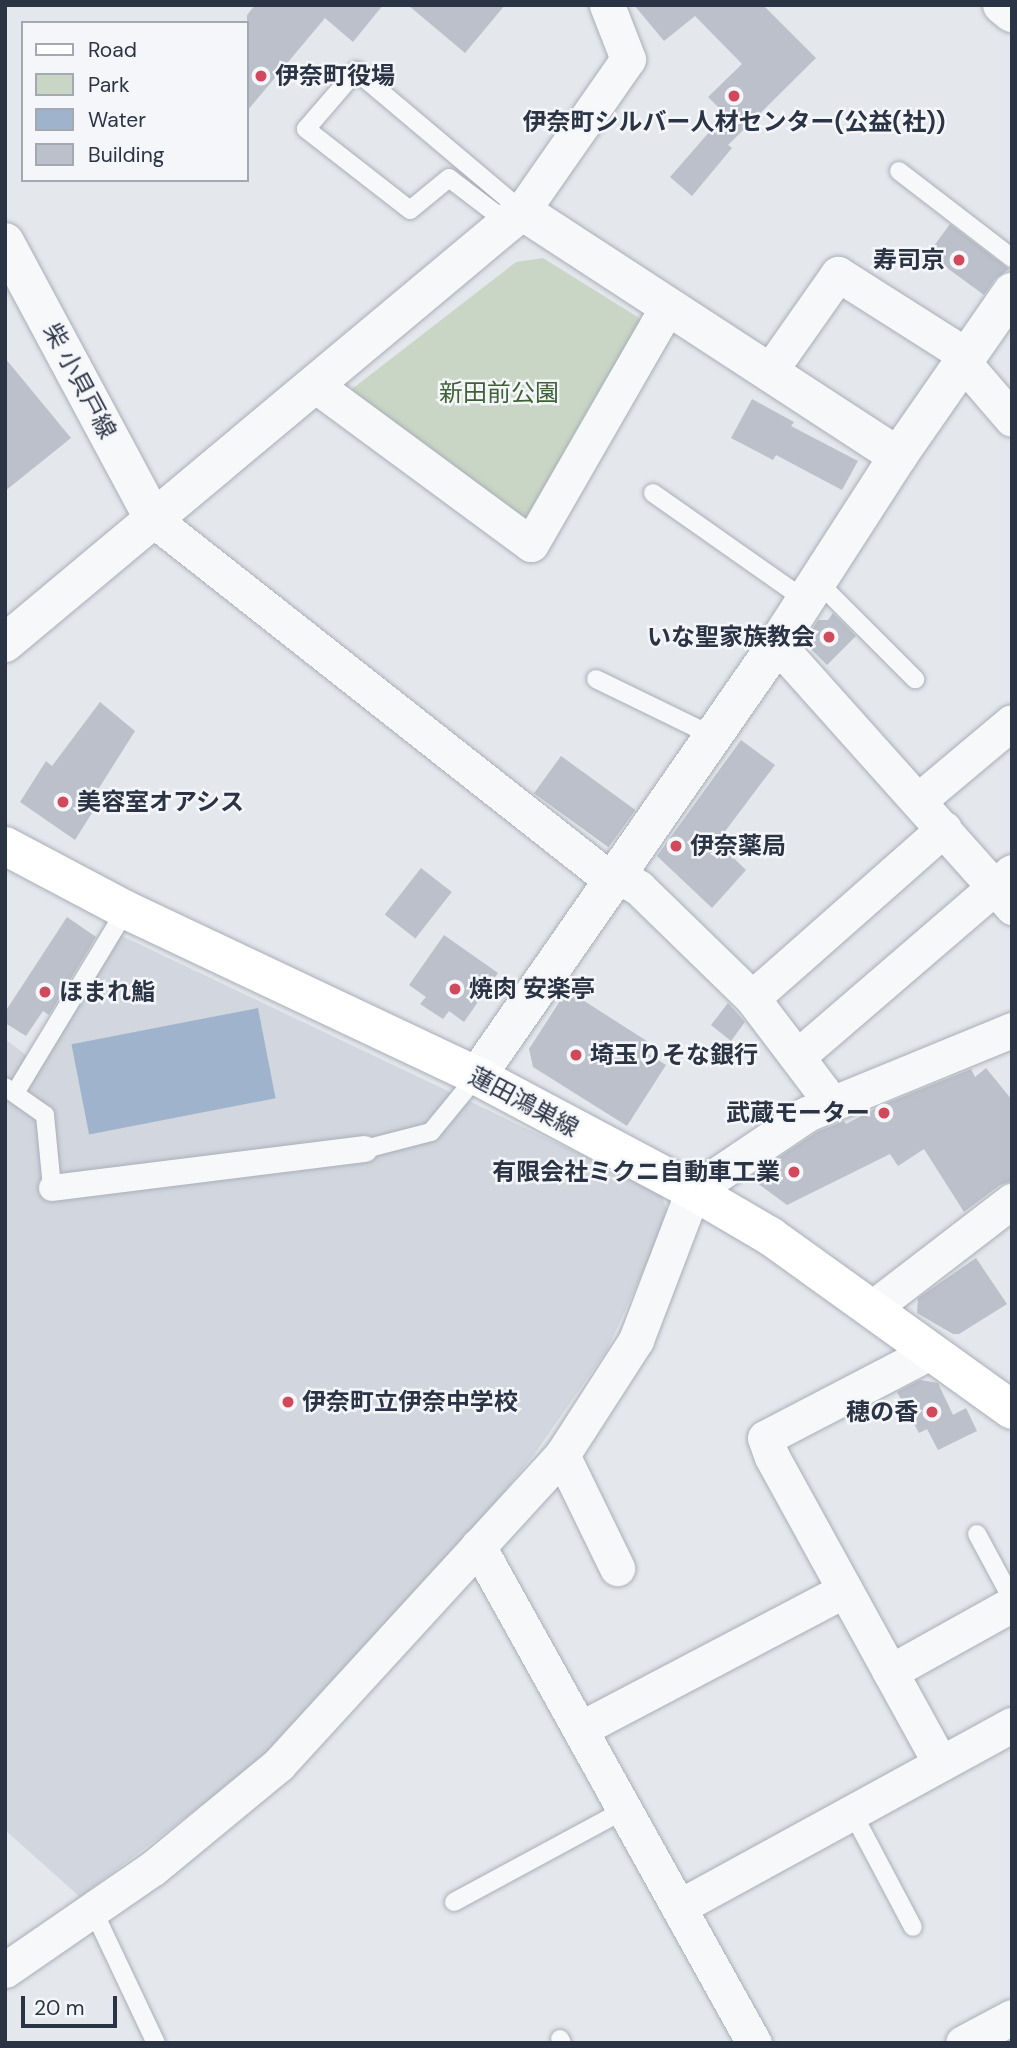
<!DOCTYPE html>
<html>
<head>
<meta charset="utf-8">
<style>
  body { margin:0 }
  #map { position:relative; width:1017px; height:2048px; overflow:hidden; background:#e4e7ec; font-family:"DM Sans","Noto Sans JP",sans-serif }
  div>[style] { position:absolute }
  .built>* { inset:0; background:#d2d6de }
  .green>* { inset:0; background:#c9d6c5 }
  .water>* { inset:0; background:#9fb4cc; transform-origin:0 0 }
  .building>* { inset:0; background:#bbc0ca; transform-origin:0 0 }
  .roads { filter:drop-shadow(0 0 2px #a9aeb7) drop-shadow(0 0 2px #a9aeb7) }
  .service>* { height:18px; margin:-9px; padding:0 9px; transform-origin:9px; border-radius:9px; background:#f7f8fa }
  .pedestrian>* { height:26px; margin:-13px; padding:0 13px; transform-origin:13px; border-radius:13px; background:#f7f8fa }
  .minor>* { height:35px; margin:-17.5px; padding:0 17.5px; transform-origin:17.5px; border-radius:17.5px; background:#f7f8fa }
  .tertiary>* { height:38px; margin:-19px; padding:0 19px; transform-origin:19px; border-radius:19px; background:#f7f8fa }
  .secondary>* { height:38px; margin:-19px; padding:0 19px; transform-origin:19px; border-radius:19px; background:#fff }
  .dots>* { width:19px; height:19px; translate:-50% -50%; box-sizing:border-box; border:4px solid #f4f6f9; border-radius:50% }
  span { translate:-50% -50%; white-space:nowrap; text-align:center; line-height:1.15; -webkit-text-stroke:5px #f4f6f9; paint-order:stroke }
  .poi-label { font-size:24px; color:#2b3445; font-weight:700 }
  .left { translate:0 -50%; text-align:left }
  .right { translate:-100% -50%; text-align:right }
  .street-label { font-size:24px; color:#2b3445 }
  .park-label { font-size:24px; color:#3f6138 }
  .frame { position:absolute; inset:0; border:7px solid #2b3445; pointer-events:none }
  .legend { position:absolute; left:21px; top:21px; width:228px; height:161px; box-sizing:border-box; background:#f4f6f9; border:2px solid #a4a8b1; margin:0; padding:9px 12px; list-style:none; font-size:21px; color:#2b3445 }
  .legend li { display:flex; align-items:center; gap:14px; height:35px }
  .legend b { width:35px; border:2px solid #a4a8b1 }
  .scale { position:absolute; left:21px; top:1996px; width:96px; height:32px; box-sizing:border-box; border:4px solid #2b3445; border-top:0; padding-left:9px; font-size:21px; line-height:24px; white-space:nowrap; color:#2b3445; -webkit-text-stroke:5px #f4f6f9; paint-order:stroke }
</style>
</head>
<body>
<div id="map">
  <div class="built">
    <div style="clip-path:polygon(120px 935px,660px 1192px,669px 1215px,607px 1350px,535px 1453px,423px 1595px,259px 1762px,80px 1897px,5px 1830px,5px 1039px,39px 1065px)"></div>
  </div>
  <div class="green">
    <div style="clip-path:polygon(543px 258px,644px 321px,530px 522px,353px 401px,352px 389px,516px 262px)"></div>
  </div>
  <div class="water">
    <div style="left:258px;top:1008px;width:92px;height:190px;rotate:79deg"></div>
  </div>
  <div class="building">
    <div style="clip-path:polygon(255px 5px,383px 5px,353px 42px,325px 18px,247px 111px,247px 15px)"></div>
    <div style="clip-path:polygon(408px 5px,505px 5px,465px 53px)"></div>
    <div style="clip-path:polygon(634px 5px,763px 5px,816px 58px,728px 145px,732px 148px,692px 196px,670px 177px,725px 114px,708px 97px,742px 64px,695px 16px,664px 41px)"></div>
    <div style="clip-path:polygon(950px 224px,1009px 269px,995px 279px,984px 295px,928px 254px)"></div>
    <div style="clip-path:polygon(5px 358px,71px 438px,5px 491px)"></div>
    <div style="clip-path:polygon(752px 399px,794px 422px,791px 426px,858px 461px,842px 490px,776px 455px,773px 460px,731px 438px)"></div>
    <div style="clip-path:polygon(833px 613px,856px 636px,827px 665px,809px 647px,810px 633px,818px 620px,828px 620px)"></div>
    <div style="clip-path:polygon(100px 702px,135px 731px,94px 796px,100px 800px,75px 840px,20px 802px,46px 761px,52px 766px)"></div>
    <div style="clip-path:polygon(741px 740px,775px 765px,717px 842px,746px 870px,712px 908px,657px 856px)"></div>
    <div style="left:561px;top:756px;width:92px;height:46px;rotate:36deg"></div>
    <div style="left:421px;top:868px;width:39px;height:59px;rotate:38deg"></div>
    <div style="clip-path:polygon(67px 917px,96px 937px,49px 1015px,43px 1011px,26px 1036px,5px 1023px,5px 1012px)"></div>
    <div style="clip-path:polygon(444px 935px,498px 973px,464px 1022px,449px 1011px,443px 1019px,420px 1004px,426px 997px,409px 985px)"></div>
    <div style="clip-path:polygon(567px 990px,650px 1043px,644px 1051px,666px 1065px,627px 1126px,533px 1067px,529px 1049px)"></div>
    <div style="clip-path:polygon(728px 1003px,745px 1022px,731px 1041px,711px 1025px)"></div>
    <div style="clip-path:polygon(986px 1068px,1012px 1100px,1012px 1181px,1000px 1185px,964px 1212px,924px 1149px,898px 1166px,890px 1154px,787px 1205px,749px 1177px,817px 1132px,844px 1121px,846px 1124px,882px 1105px,971px 1069px,975px 1077px)"></div>
    <div style="clip-path:polygon(976px 1258px,1007px 1304px,959px 1334px,953px 1334px,917px 1313px,918px 1298px)"></div>
    <div style="clip-path:polygon(920px 1380px,938px 1383px,953px 1415px,966px 1408px,977px 1431px,938px 1450px,927px 1429px,919px 1433px,897px 1392px)"></div>
  </div>
  <div class="roads">
    <div class="service">
      <div style="left:899px;top:171px;width:143px;rotate:37.6deg"></div>
      <div style="left:508px;top:223px;width:74px;rotate:-142.7deg"></div>
      <div style="left:449px;top:178px;width:50px;rotate:140.6deg"></div>
      <div style="left:410px;top:210px;width:132px;rotate:-142.1deg"></div>
      <div style="left:306px;top:129px;width:77px;rotate:-49.2deg"></div>
      <div style="left:356px;top:71px;width:217px;rotate:40.1deg"></div>
      <div style="left:653px;top:493px;width:186px;rotate:35.1deg"></div>
      <div style="left:817px;top:581px;width:139px;rotate:45deg"></div>
      <div style="left:596px;top:679px;width:130px;rotate:26deg"></div>
      <div style="left:5px;top:1087px;width:49px;rotate:35deg"></div>
      <div style="left:45px;top:1115px;width:73px;rotate:84.5deg"></div>
      <div style="left:15px;top:1093px;width:214px;rotate:-58.8deg"></div>
      <div style="left:365px;top:1149px;width:68px;rotate:-14.4deg"></div>
      <div style="left:431px;top:1132px;width:72px;rotate:-50.6deg"></div>
      <div style="left:977px;top:1534px;width:74px;rotate:61.7deg"></div>
      <div style="left:852px;top:1812px;width:130px;rotate:62.1deg"></div>
      <div style="left:454px;top:1902px;width:193px;rotate:-28.4deg"></div>
      <div style="left:93px;top:1910px;width:147px;rotate:64.7deg"></div>
      <div style="left:560px;top:2039px;width:4px;rotate:63deg"></div>
    </div>
    <div class="pedestrian">
      <div style="left:52px;top:1188px;width:315px;rotate:-7.1deg"></div>
    </div>
    <div class="minor">
      <div style="left:522px;top:211px;width:185px;rotate:-55.1deg"></div>
      <div style="left:628px;top:59px;width:58px;rotate:-111.3deg"></div>
      <div style="left:963px;top:362px;width:75px;rotate:49.3deg"></div>
      <div style="left:769px;top:372px;width:120px;rotate:-54.9deg"></div>
      <div style="left:838px;top:274px;width:153px;rotate:32.4deg"></div>
      <div style="left:315px;top:385px;width:268px;rotate:36.4deg"></div>
      <div style="left:531px;top:544px;width:275px;rotate:-60.1deg"></div>
      <div style="left:154px;top:520px;width:582px;rotate:38.23deg"></div>
      <div style="left:777px;top:644px;width:353px;rotate:48.2deg"></div>
      <div style="left:919px;top:800px;width:121px;rotate:-40deg"></div>
      <div style="left:615px;top:874px;width:28px;rotate:30deg"></div>
      <div style="left:639px;top:888px;width:158px;rotate:44.2deg"></div>
      <div style="left:752px;top:998px;width:131px;rotate:52.8deg"></div>
      <div style="left:752px;top:998px;width:256px;rotate:-41.4deg"></div>
      <div style="left:798px;top:1056px;width:282px;rotate:-40.7deg"></div>
      <div style="left:871px;top:1309px;width:178px;rotate:-37.5deg"></div>
      <div style="left:932px;top:1351px;width:188px;rotate:152.5deg"></div>
      <div style="left:765px;top:1438px;width:20px;rotate:70deg"></div>
      <div style="left:772px;top:1457px;width:350px;rotate:61.2deg"></div>
      <div style="left:562px;top:1455px;width:126px;rotate:64deg"></div>
      <div style="left:478px;top:1546px;width:568px;rotate:60.96deg"></div>
      <div style="left:890px;top:1672px;width:140px;rotate:-29.1deg"></div>
      <div style="left:580px;top:1729px;width:299px;rotate:-27.7deg"></div>
      <div style="left:679px;top:1907px;width:379px;rotate:-28.7deg"></div>
      <div style="left:5px;top:1970px;width:180px;rotate:-34.6deg"></div>
      <div style="left:153px;top:1868px;width:163px;rotate:-39.5deg"></div>
      <div style="left:279px;top:1764px;width:419px;rotate:-47.5deg"></div>
      <div style="left:562px;top:1455px;width:137px;rotate:-57.2deg"></div>
      <div style="left:636px;top:1340px;width:160px;rotate:-69.1deg"></div>
      <div style="left:693px;top:1191px;width:138px;rotate:-34deg"></div>
      <div style="left:807px;top:1114px;width:222px;rotate:-22.3deg"></div>
      <div style="left:963px;top:2043px;width:55px;rotate:-28deg"></div>
    </div>
    <div class="tertiary">
      <div style="left:1002px;top:5px;width:13px;rotate:39deg"></div>
      <div style="left:5px;top:242px;width:315px;rotate:61.8deg"></div>
      <div style="left:5px;top:643px;width:674px;rotate:-39.88deg"></div>
      <div style="left:522px;top:211px;width:449px;rotate:33.1deg"></div>
      <div style="left:477px;top:1076px;width:526px;rotate:-55.22deg"></div>
      <div style="left:777px;top:644px;width:224px;rotate:-57.2deg"></div>
      <div style="left:898px;top:456px;width:200px;rotate:-55.2deg"></div>
    </div>
    <div class="secondary">
      <div style="left:5px;top:846px;width:137px;rotate:27.9deg"></div>
      <div style="left:126px;top:910px;width:388px;rotate:25.3deg"></div>
      <div style="left:477px;top:1076px;width:245px;rotate:28deg"></div>
      <div style="left:693px;top:1191px;width:89px;rotate:30.3deg"></div>
      <div style="left:770px;top:1236px;width:298px;rotate:35.7deg"></div>
    </div>
  </div>
  <div class="dots">
    <div style="left:261px;top:76px;background:#d1495b"></div>
    <div style="left:734px;top:96px;background:#d1495b"></div>
    <div style="left:959px;top:260px;background:#d1495b"></div>
    <div style="left:829px;top:637px;background:#d1495b"></div>
    <div style="left:63px;top:802px;background:#d1495b"></div>
    <div style="left:676px;top:846px;background:#d1495b"></div>
    <div style="left:455px;top:989px;background:#d1495b"></div>
    <div style="left:45px;top:992px;background:#d1495b"></div>
    <div style="left:576px;top:1055px;background:#d1495b"></div>
    <div style="left:884px;top:1113px;background:#d1495b"></div>
    <div style="left:794px;top:1172px;background:#d1495b"></div>
    <div style="left:288px;top:1402px;background:#d1495b"></div>
    <div style="left:932px;top:1412px;background:#d1495b"></div>
  </div>
  <div class="poi-label">
    <span class="left" style="left:275px;top:76px">伊奈町役場</span>
    <span style="left:734px;top:122px">伊奈町シルバー人材センター(公益(社))</span>
    <span class="right" style="left:945px;top:260px">寿司京</span>
    <span class="right" style="left:815px;top:637px">いな聖家族教会</span>
    <span class="left" style="left:77px;top:802px">美容室オアシス</span>
    <span class="left" style="left:690px;top:846px">伊奈薬局</span>
    <span class="left" style="left:469px;top:989px">焼肉 安楽亭</span>
    <span class="left" style="left:59px;top:992px">ほまれ鮨</span>
    <span class="left" style="left:590px;top:1055px">埼玉りそな銀行</span>
    <span class="right" style="left:870px;top:1113px">武蔵モーター</span>
    <span class="right" style="left:780px;top:1172px">有限会社ミクニ自動車工業</span>
    <span class="left" style="left:302px;top:1402px">伊奈町立伊奈中学校</span>
    <span class="right" style="left:918px;top:1412px">穂の香</span>
  </div>
  <div class="street-label">
    <span style="left:80px;top:381px;rotate:62deg">柴 小貝戸線</span>
    <span style="left:524px;top:1102px;rotate:28deg">蓮田鴻巣線</span>
  </div>
  <div class="park-label">
    <span style="left:499px;top:393px">新田前公園</span>
  </div>
  <div class="frame"></div>
  <ul class="legend">
  <li><b style="height:9px;background:#fff"></b>Road</li>
  <li><b style="height:19px;background:#c9d6c5"></b>Park</li>
  <li><b style="height:19px;background:#9fb4cc"></b>Water</li>
  <li><b style="height:19px;background:#bbc0ca"></b>Building</li>
  </ul>
  <div class="scale">20 m</div>
</div>
</body>
</html>
